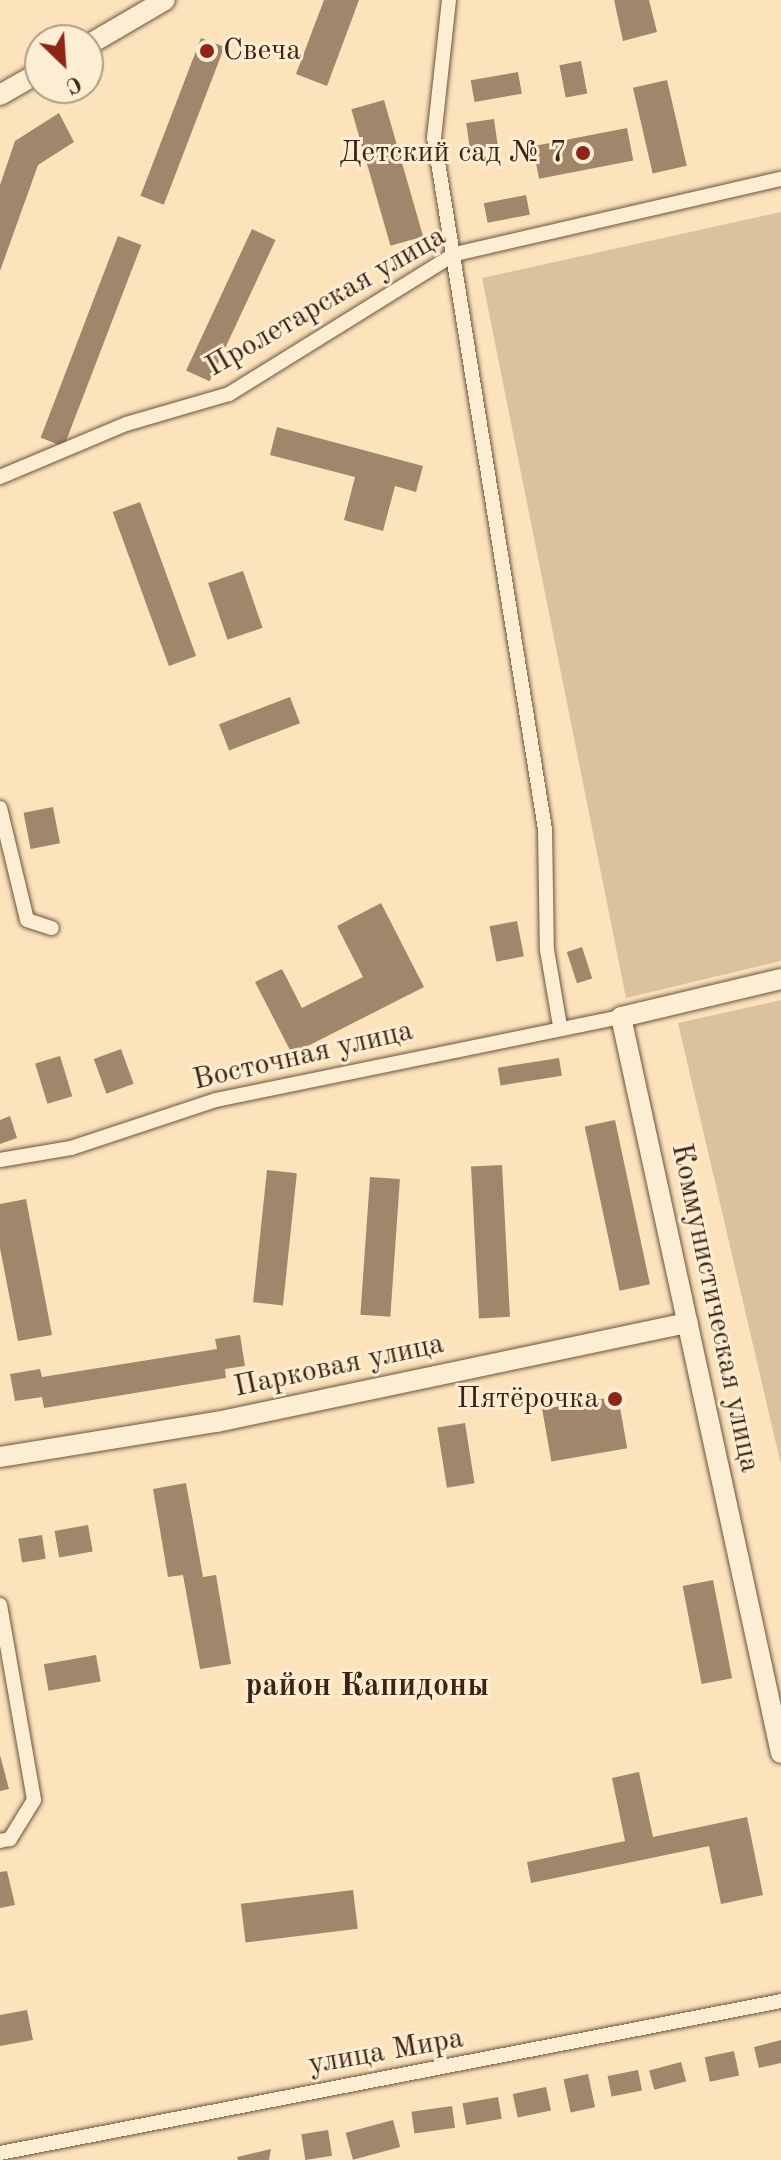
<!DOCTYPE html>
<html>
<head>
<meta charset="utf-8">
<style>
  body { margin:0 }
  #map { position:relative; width:781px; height:2160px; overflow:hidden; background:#fce3bc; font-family:"Old Standard TT",serif }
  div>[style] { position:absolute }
  .green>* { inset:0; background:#dbc29f }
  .building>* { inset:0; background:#a0876b; transform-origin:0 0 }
  .roads { filter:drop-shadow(0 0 2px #6c533e) drop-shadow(0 0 2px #6c533e) }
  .street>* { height:14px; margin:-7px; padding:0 7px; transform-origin:7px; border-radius:7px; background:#fdedd3 }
  .secondary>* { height:20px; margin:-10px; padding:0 10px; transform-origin:10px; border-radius:10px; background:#fdedd3 }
  .dots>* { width:22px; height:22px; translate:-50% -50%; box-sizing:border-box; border:4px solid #fdedd3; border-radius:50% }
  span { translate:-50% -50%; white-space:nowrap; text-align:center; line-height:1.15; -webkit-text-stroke:6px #fdedd3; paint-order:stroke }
  .poi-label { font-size:30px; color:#3c2314 }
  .left { translate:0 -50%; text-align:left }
  .right { translate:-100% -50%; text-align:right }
  .street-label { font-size:30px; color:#3c2314 }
  .neighbourhood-label { font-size:32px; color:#3c2314; font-weight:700 }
  .north { position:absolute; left:24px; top:24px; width:80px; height:80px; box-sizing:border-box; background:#fdedd3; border:2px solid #b09c87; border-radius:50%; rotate:155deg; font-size:22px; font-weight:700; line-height:32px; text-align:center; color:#3c2314 }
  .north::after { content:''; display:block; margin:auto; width:28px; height:36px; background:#8f2418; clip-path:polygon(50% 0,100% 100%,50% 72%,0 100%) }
</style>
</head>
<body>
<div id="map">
  <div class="green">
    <div style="clip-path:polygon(781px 212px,781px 961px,626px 998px,482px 278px)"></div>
    <div style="clip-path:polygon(781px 1000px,781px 1465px,678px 1023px)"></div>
  </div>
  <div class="building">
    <div style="clip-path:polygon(324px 0,359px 0,327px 86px,296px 74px)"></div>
    <div style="clip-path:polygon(614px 0,649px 0,657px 32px,623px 41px)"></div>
    <div style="left:201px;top:38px;width:25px;height:169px;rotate:21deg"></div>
    <div style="left:581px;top:61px;width:33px;height:22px;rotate:79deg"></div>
    <div style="left:518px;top:72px;width:22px;height:48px;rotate:80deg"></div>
    <div style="left:667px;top:80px;width:88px;height:35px;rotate:77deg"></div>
    <div style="left:384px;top:100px;width:142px;height:34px;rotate:74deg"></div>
    <div style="clip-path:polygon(59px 113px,74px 142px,38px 165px,0 271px,0 185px,15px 141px)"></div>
    <div style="left:494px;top:119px;width:27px;height:28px;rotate:82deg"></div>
    <div style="left:627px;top:128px;width:33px;height:96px;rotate:79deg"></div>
    <div style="left:526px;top:195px;width:20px;height:43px;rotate:79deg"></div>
    <div style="left:252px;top:229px;width:26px;height:156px;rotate:25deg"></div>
    <div style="left:118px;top:236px;width:25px;height:216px;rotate:21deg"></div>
    <div style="clip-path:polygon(277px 427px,423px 466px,416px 492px,395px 486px,383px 531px,344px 520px,355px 477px,270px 455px)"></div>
    <div style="left:140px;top:502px;width:164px;height:29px;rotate:70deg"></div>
    <div style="left:243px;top:571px;width:60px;height:37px;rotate:71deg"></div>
    <div style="left:290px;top:697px;width:28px;height:76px;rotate:69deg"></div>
    <div style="left:53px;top:807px;width:37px;height:30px;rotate:79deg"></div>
    <div style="clip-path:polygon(381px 903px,424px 987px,292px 1054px,255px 982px,282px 969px,302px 1008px,363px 977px,337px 926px)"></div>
    <div style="left:517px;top:921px;width:36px;height:28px;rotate:79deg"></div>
    <div style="left:582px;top:947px;width:33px;height:16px;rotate:72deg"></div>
    <div style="left:121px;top:1049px;width:37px;height:29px;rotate:70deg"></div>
    <div style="left:60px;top:1056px;width:42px;height:26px;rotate:73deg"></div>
    <div style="left:559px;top:1058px;width:18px;height:62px;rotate:81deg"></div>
    <div style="clip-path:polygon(10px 1116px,17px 1138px,0 1144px,0 1120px)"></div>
    <div style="left:615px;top:1120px;width:168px;height:31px;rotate:78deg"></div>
    <div style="left:502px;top:1165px;width:152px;height:31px;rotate:87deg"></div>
    <div style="left:267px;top:1170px;width:30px;height:133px;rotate:6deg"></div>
    <div style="left:370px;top:1177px;width:30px;height:138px;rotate:4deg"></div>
    <div style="clip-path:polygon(26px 1199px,52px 1335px,18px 1341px,0 1248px,0 1204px)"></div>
    <div style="clip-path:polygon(240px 1335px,245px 1366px,225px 1369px,226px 1378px,44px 1408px,42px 1397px,15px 1401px,10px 1374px,40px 1369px,42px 1377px,217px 1349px,215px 1339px)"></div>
    <div style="left:618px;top:1396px;width:53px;height:77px;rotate:80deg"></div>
    <div style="left:465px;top:1423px;width:61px;height:28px;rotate:81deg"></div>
    <div style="clip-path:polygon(186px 1483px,203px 1577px,216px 1575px,231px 1664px,200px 1669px,183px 1575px,168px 1577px,153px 1489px)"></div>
    <div style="left:88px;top:1525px;width:27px;height:34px;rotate:80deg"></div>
    <div style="left:42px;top:1535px;width:24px;height:24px;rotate:81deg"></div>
    <div style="left:713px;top:1580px;width:100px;height:31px;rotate:79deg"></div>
    <div style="left:96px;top:1655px;width:27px;height:53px;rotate:80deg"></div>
    <div style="clip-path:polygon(0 1755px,9px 1789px,0 1791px)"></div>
    <div style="clip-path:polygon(639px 1772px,653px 1837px,747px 1817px,763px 1895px,721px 1904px,709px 1846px,531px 1883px,527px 1862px,625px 1841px,612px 1778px)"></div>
    <div style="clip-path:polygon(7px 1871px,15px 1905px,0 1908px,0 1872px)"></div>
    <div style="left:353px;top:1890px;width:39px;height:113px;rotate:83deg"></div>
    <div style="clip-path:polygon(27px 2010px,33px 2040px,0 2046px,0 2015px)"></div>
    <div style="clip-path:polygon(781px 2040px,781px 2063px,759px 2068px,754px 2047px)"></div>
    <div style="left:734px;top:2051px;width:25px;height:30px;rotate:78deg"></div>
    <div style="left:681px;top:2062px;width:20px;height:33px;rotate:75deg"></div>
    <div style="left:638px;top:2070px;width:21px;height:31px;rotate:79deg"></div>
    <div style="left:588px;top:2074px;width:34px;height:25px;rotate:78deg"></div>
    <div style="left:546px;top:2087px;width:24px;height:34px;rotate:78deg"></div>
    <div style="left:498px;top:2097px;width:22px;height:36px;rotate:80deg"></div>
    <div style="left:452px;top:2106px;width:22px;height:41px;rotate:82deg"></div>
    <div style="left:393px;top:2120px;width:28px;height:49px;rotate:75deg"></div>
    <div style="left:328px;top:2130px;width:26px;height:27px;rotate:81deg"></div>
    <div style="clip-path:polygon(271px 2149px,269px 2160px,238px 2160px,237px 2157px)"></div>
  </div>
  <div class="roads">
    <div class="street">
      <div style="left:449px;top:0;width:138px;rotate:96.2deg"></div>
      <div style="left:434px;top:137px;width:701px;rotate:80.89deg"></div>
      <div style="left:545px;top:829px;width:121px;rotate:89.1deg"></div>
      <div style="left:547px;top:950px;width:77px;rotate:80.3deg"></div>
      <div style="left:0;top:477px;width:137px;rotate:-22.8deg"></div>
      <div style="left:126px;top:424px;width:107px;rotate:-16.2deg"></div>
      <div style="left:229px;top:394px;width:266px;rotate:-31.8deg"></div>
      <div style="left:455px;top:254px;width:335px;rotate:-13deg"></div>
      <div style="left:0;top:808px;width:115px;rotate:76.4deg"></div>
      <div style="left:27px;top:920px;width:26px;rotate:18deg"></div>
      <div style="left:0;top:1160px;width:72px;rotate:-9.6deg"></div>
      <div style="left:71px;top:1148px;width:153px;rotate:-18.3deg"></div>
      <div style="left:216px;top:1100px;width:413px;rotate:-11.6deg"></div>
      <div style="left:0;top:1605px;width:198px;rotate:80.1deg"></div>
      <div style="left:34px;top:1800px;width:46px;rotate:121.6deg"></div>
      <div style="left:10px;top:1839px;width:10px;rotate:169deg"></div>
      <div style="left:0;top:2153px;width:796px;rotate:-11.01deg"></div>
    </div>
    <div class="secondary">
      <div style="left:88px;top:45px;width:89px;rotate:-30.3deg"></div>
      <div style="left:0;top:95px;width:46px;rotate:-29.9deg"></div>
      <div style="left:781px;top:979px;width:164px;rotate:166.6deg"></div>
      <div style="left:621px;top:1017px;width:753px;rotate:77.74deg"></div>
      <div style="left:0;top:1457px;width:220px;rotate:-9.2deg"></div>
      <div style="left:217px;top:1422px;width:481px;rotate:-11.9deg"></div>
    </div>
  </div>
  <div class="dots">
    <div style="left:207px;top:51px;background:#8f2418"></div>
    <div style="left:583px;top:153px;background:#8f2418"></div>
    <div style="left:615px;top:1399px;background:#8f2418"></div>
  </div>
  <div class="poi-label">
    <span class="left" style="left:223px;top:51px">Свеча</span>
    <span class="right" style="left:567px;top:153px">Детский сад № 7</span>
    <span class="right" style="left:599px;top:1399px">Пятёрочка</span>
  </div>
  <div class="street-label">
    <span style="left:326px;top:302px;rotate:-30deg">Пролетарская улица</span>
    <span style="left:303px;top:1056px;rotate:-13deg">Восточная улица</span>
    <span style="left:715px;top:1308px;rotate:78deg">Коммунистическая улица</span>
    <span style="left:339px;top:1366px;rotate:-12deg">Парковая улица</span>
    <span style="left:386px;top:2052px;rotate:-10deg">улица Мира</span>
  </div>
  <div class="neighbourhood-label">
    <span style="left:367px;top:1687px">район Капидоны</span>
  </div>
  <div class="north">С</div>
</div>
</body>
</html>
